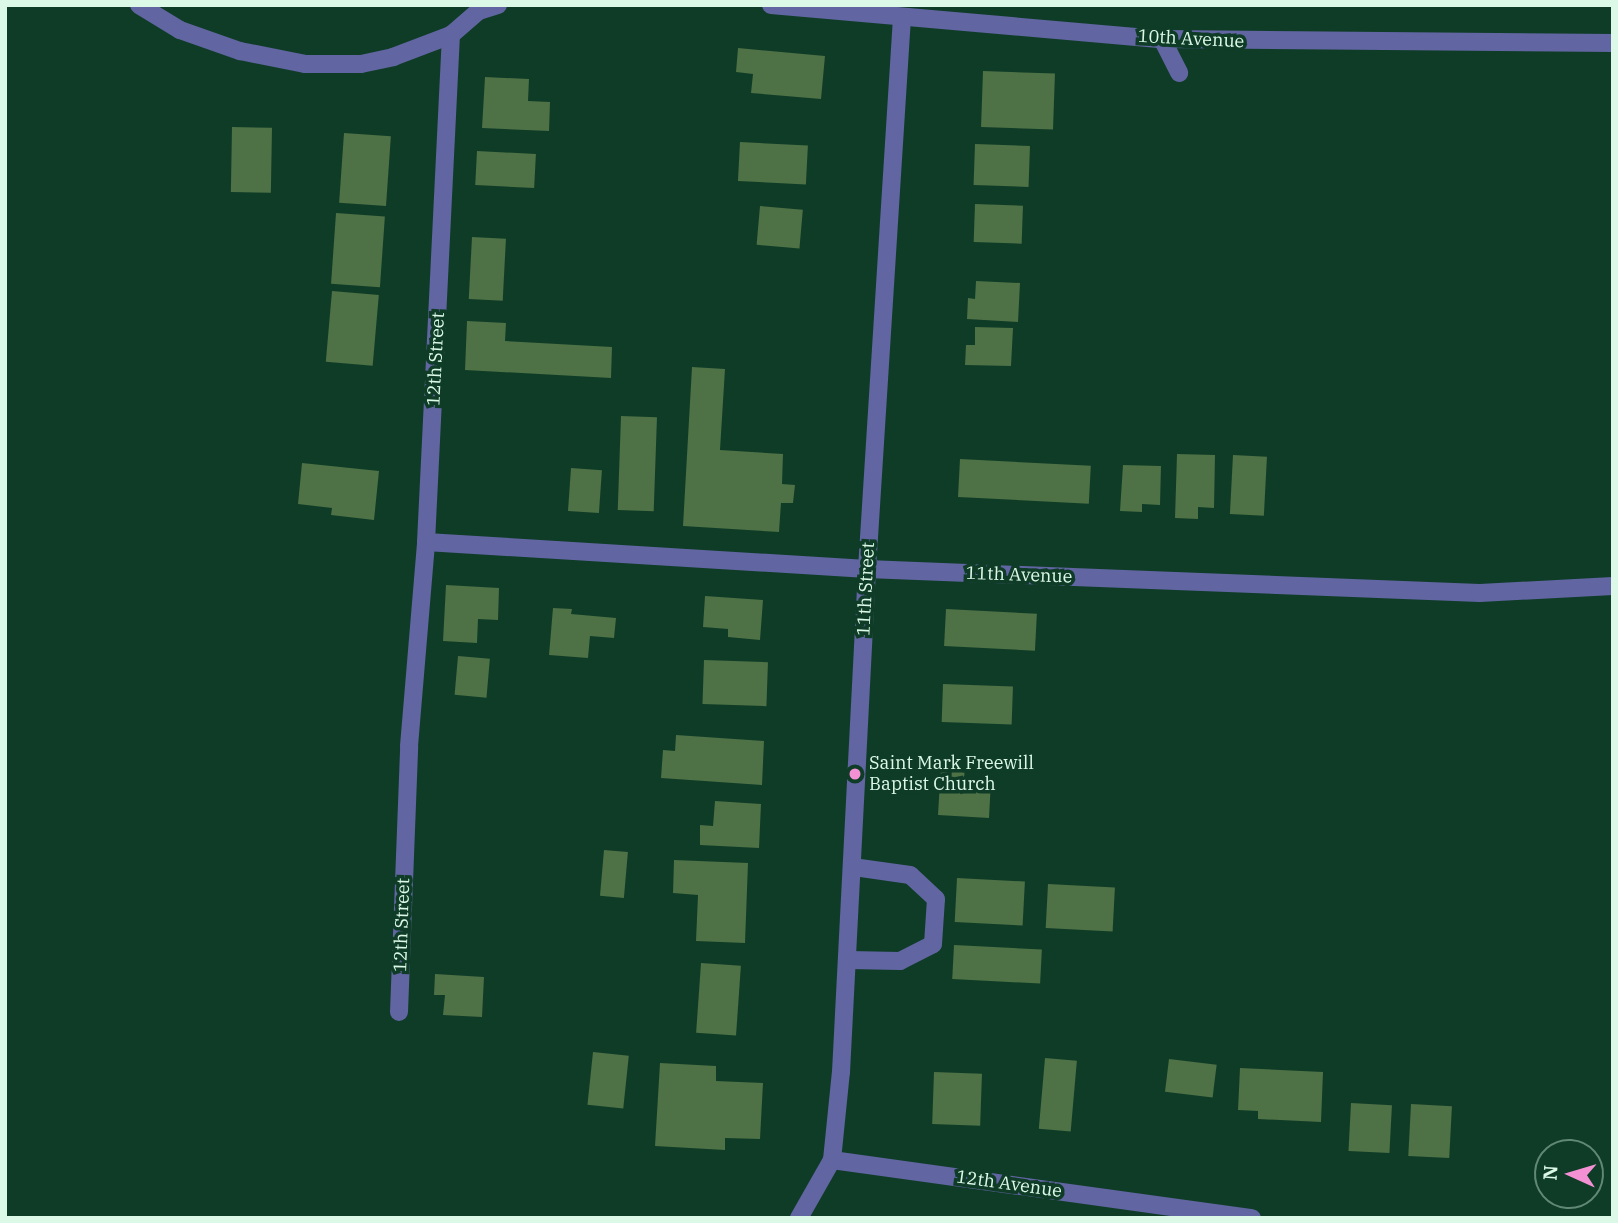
<!DOCTYPE html>
<html>
<head>
<meta charset="utf-8">
<style>
  body { margin:0 }
  #map { position:relative; width:1618px; height:1223px; overflow:hidden; background:#0f3c27; font-family:"IBM Plex Serif",serif }
  div>[style] { position:absolute }
  .building>* { inset:0; background:#4e7146; transform-origin:0 0 }
  .minor>* { height:18px; margin:-9px; padding:0 9px; transform-origin:9px; border-radius:9px; background:#6165a1 }
  .dots>* { width:19px; height:19px; translate:-50% -50%; box-sizing:border-box; border:4px solid #0f3c27; border-radius:50% }
  span { translate:-50% -50%; white-space:nowrap; text-align:center; line-height:1.15; -webkit-text-stroke:7px #0f3c27; paint-order:stroke }
  .street-label { font-size:18px; color:#dcf9e8 }
  .poi-label { font-size:18px; color:#dcf9e8 }
  .left { translate:0 -50%; text-align:left }
  .frame { position:absolute; inset:0; border:7px solid #dcf9e8; pointer-events:none }
  .north { position:absolute; left:1534px; top:1139px; width:70px; height:70px; box-sizing:border-box; background:#0f3c27; border:2px solid #618874; border-radius:50%; rotate:274deg; font-size:19px; font-weight:700; line-height:28px; text-align:center; color:#dcf9e8 }
  .north::after { content:''; display:block; margin:auto; width:24px; height:32px; background:#f491d4; clip-path:polygon(50% 0,100% 100%,50% 72%,0 100%) }
</style>
</head>
<body>
<div id="map">
  <div class="building">
    <div style="clip-path:polygon(738px 48px,825px 56px,821px 99px,751px 93px,753px 74px,736px 72px)"></div>
    <div style="left:983px;top:71px;width:72px;height:56px;rotate:2deg"></div>
    <div style="clip-path:polygon(485px 77px,529px 79px,528px 101px,550px 102px,549px 131px,482px 128px)"></div>
    <div style="left:232px;top:127px;width:40px;height:65px;rotate:1deg"></div>
    <div style="left:344px;top:133px;width:47px;height:70px;rotate:4deg"></div>
    <div style="left:740px;top:142px;width:68px;height:39px;rotate:3deg"></div>
    <div style="left:975px;top:144px;width:55px;height:41px;rotate:2deg"></div>
    <div style="left:477px;top:151px;width:59px;height:34px;rotate:3deg"></div>
    <div style="left:975px;top:204px;width:48px;height:38px;rotate:2deg"></div>
    <div style="left:760px;top:206px;width:43px;height:39px;rotate:5deg"></div>
    <div style="left:336px;top:213px;width:49px;height:71px;rotate:4deg"></div>
    <div style="left:472px;top:237px;width:34px;height:62px;rotate:3deg"></div>
    <div style="clip-path:polygon(976px 281px,1020px 283px,1018px 322px,967px 319px,968px 298px,975px 299px)"></div>
    <div style="left:332px;top:291px;width:47px;height:71px;rotate:5deg"></div>
    <div style="clip-path:polygon(467px 321px,506px 323px,505px 341px,612px 347px,611px 378px,465px 370px)"></div>
    <div style="clip-path:polygon(975px 327px,1013px 328px,1011px 366px,965px 365px,966px 345px,975px 345px)"></div>
    <div style="clip-path:polygon(692px 367px,725px 369px,720px 450px,783px 454px,782px 484px,795px 485px,793px 503px,781px 503px,779px 532px,683px 526px)"></div>
    <div style="left:621px;top:416px;width:36px;height:94px;rotate:2deg"></div>
    <div style="clip-path:polygon(1177px 454px,1215px 455px,1214px 508px,1198px 507px,1198px 519px,1175px 518px)"></div>
    <div style="left:1233px;top:455px;width:34px;height:59px;rotate:3deg"></div>
    <div style="left:960px;top:459px;width:131px;height:38px;rotate:3deg"></div>
    <div style="clip-path:polygon(302px 463px,379px 471px,374px 520px,331px 515px,332px 508px,298px 504px)"></div>
    <div style="clip-path:polygon(1123px 465px,1161px 466px,1160px 505px,1142px 504px,1142px 512px,1120px 511px)"></div>
    <div style="left:571px;top:468px;width:31px;height:43px;rotate:4deg"></div>
    <div style="clip-path:polygon(446px 585px,499px 588px,498px 620px,478px 619px,477px 643px,443px 641px)"></div>
    <div style="clip-path:polygon(705px 596px,763px 600px,760px 640px,728px 637px,728px 629px,703px 627px)"></div>
    <div style="clip-path:polygon(553px 608px,572px 609px,571px 614px,616px 618px,614px 638px,590px 636px,588px 658px,549px 655px)"></div>
    <div style="left:946px;top:609px;width:91px;height:37px;rotate:3deg"></div>
    <div style="left:458px;top:656px;width:32px;height:39px;rotate:5deg"></div>
    <div style="left:704px;top:660px;width:64px;height:44px;rotate:2deg"></div>
    <div style="left:943px;top:684px;width:70px;height:38px;rotate:2deg"></div>
    <div style="clip-path:polygon(676px 735px,764px 741px,762px 785px,661px 778px,663px 750px,675px 751px)"></div>
    <div style="clip-path:polygon(941px 764px,965px 765px,964px 779px,991px 780px,989px 818px,938px 815px)"></div>
    <div style="clip-path:polygon(715px 801px,761px 804px,759px 848px,700px 845px,700px 825px,713px 826px)"></div>
    <div style="left:604px;top:850px;width:24px;height:46px;rotate:5deg"></div>
    <div style="clip-path:polygon(674px 860px,748px 863px,745px 943px,696px 941px,698px 895px,673px 893px)"></div>
    <div style="left:957px;top:878px;width:68px;height:44px;rotate:3deg"></div>
    <div style="left:1048px;top:884px;width:67px;height:44px;rotate:3deg"></div>
    <div style="left:954px;top:945px;width:88px;height:34px;rotate:3deg"></div>
    <div style="left:701px;top:963px;width:40px;height:70px;rotate:4deg"></div>
    <div style="clip-path:polygon(435px 974px,484px 977px,482px 1017px,443px 1015px,445px 995px,434px 995px)"></div>
    <div style="left:593px;top:1052px;width:36px;height:53px;rotate:6deg"></div>
    <div style="left:1045px;top:1058px;width:32px;height:71px;rotate:5deg"></div>
    <div style="left:1169px;top:1059px;width:48px;height:33px;rotate:7deg"></div>
    <div style="clip-path:polygon(660px 1063px,716px 1066px,716px 1081px,763px 1083px,760px 1139px,725px 1138px,725px 1150px,655px 1146px)"></div>
    <div style="clip-path:polygon(1240px 1068px,1323px 1072px,1321px 1122px,1258px 1119px,1258px 1111px,1238px 1110px)"></div>
    <div style="left:934px;top:1072px;width:48px;height:52px;rotate:2deg"></div>
    <div style="left:1351px;top:1103px;width:41px;height:48px;rotate:3deg"></div>
    <div style="left:1411px;top:1104px;width:41px;height:52px;rotate:3deg"></div>
  </div>
  <div class="minor">
    <div style="left:139px;top:5px;width:48px;rotate:31.4deg"></div>
    <div style="left:180px;top:30px;width:64px;rotate:19.3deg"></div>
    <div style="left:240px;top:51px;width:66px;rotate:11.3deg"></div>
    <div style="left:305px;top:64px;width:56px"></div>
    <div style="left:361px;top:64px;width:33px;rotate:-12deg"></div>
    <div style="left:393px;top:57px;width:62px;rotate:-20.8deg"></div>
    <div style="left:451px;top:35px;width:37px;rotate:-41deg"></div>
    <div style="left:479px;top:11px;width:20px;rotate:-18deg"></div>
    <div style="left:771px;top:5px;width:392px;rotate:5deg"></div>
    <div style="left:1162px;top:39px;width:451px;rotate:0.5deg"></div>
    <div style="left:1162px;top:39px;width:38px;rotate:63deg"></div>
    <div style="left:426px;top:542px;width:442px;rotate:3.5deg"></div>
    <div style="left:867px;top:569px;width:613px;rotate:2.24deg"></div>
    <div style="left:1480px;top:593px;width:133px;rotate:-3deg"></div>
    <div style="left:849px;top:960px;width:51px;rotate:1.1deg"></div>
    <div style="left:900px;top:961px;width:37px;rotate:-27deg"></div>
    <div style="left:933px;top:944px;width:45px;rotate:-86.2deg"></div>
    <div style="left:936px;top:899px;width:35px;rotate:-137deg"></div>
    <div style="left:910px;top:875px;width:58px;rotate:-172deg"></div>
    <div style="left:399px;top:1012px;width:266px;rotate:-87.8deg"></div>
    <div style="left:409px;top:746px;width:205px;rotate:-85.2deg"></div>
    <div style="left:426px;top:542px;width:508px;rotate:-87.18deg"></div>
    <div style="left:832px;top:1160px;width:424px;rotate:7.9deg"></div>
    <div style="left:799px;top:1218px;width:67px;rotate:-60.4deg"></div>
    <div style="left:832px;top:1160px;width:88px;rotate:-84.2deg"></div>
    <div style="left:841px;top:1072px;width:504px;rotate:-87.04deg"></div>
    <div style="left:867px;top:569px;width:553px;rotate:-86.37deg"></div>
  </div>
  <div class="dots">
    <div style="left:855px;top:774px;background:#f491d4"></div>
  </div>
  <div class="street-label">
    <span style="left:1191px;top:39px;rotate:3deg">10th Avenue</span>
    <span style="left:436px;top:359px;rotate:-87deg">12th Street</span>
    <span style="left:1019px;top:575px;rotate:2deg">11th Avenue</span>
    <span style="left:866px;top:589px;rotate:-87deg">11th Street</span>
    <span style="left:402px;top:925px;rotate:-88deg">12th Street</span>
    <span style="left:1009px;top:1184px;rotate:8deg">12th Avenue</span>
  </div>
  <div class="poi-label">
    <span class="left" style="left:869px;top:774px">Saint Mark Freewill<br>Baptist Church</span>
  </div>
  <div class="frame"></div>
  <div class="north">N</div>
</div>
</body>
</html>
